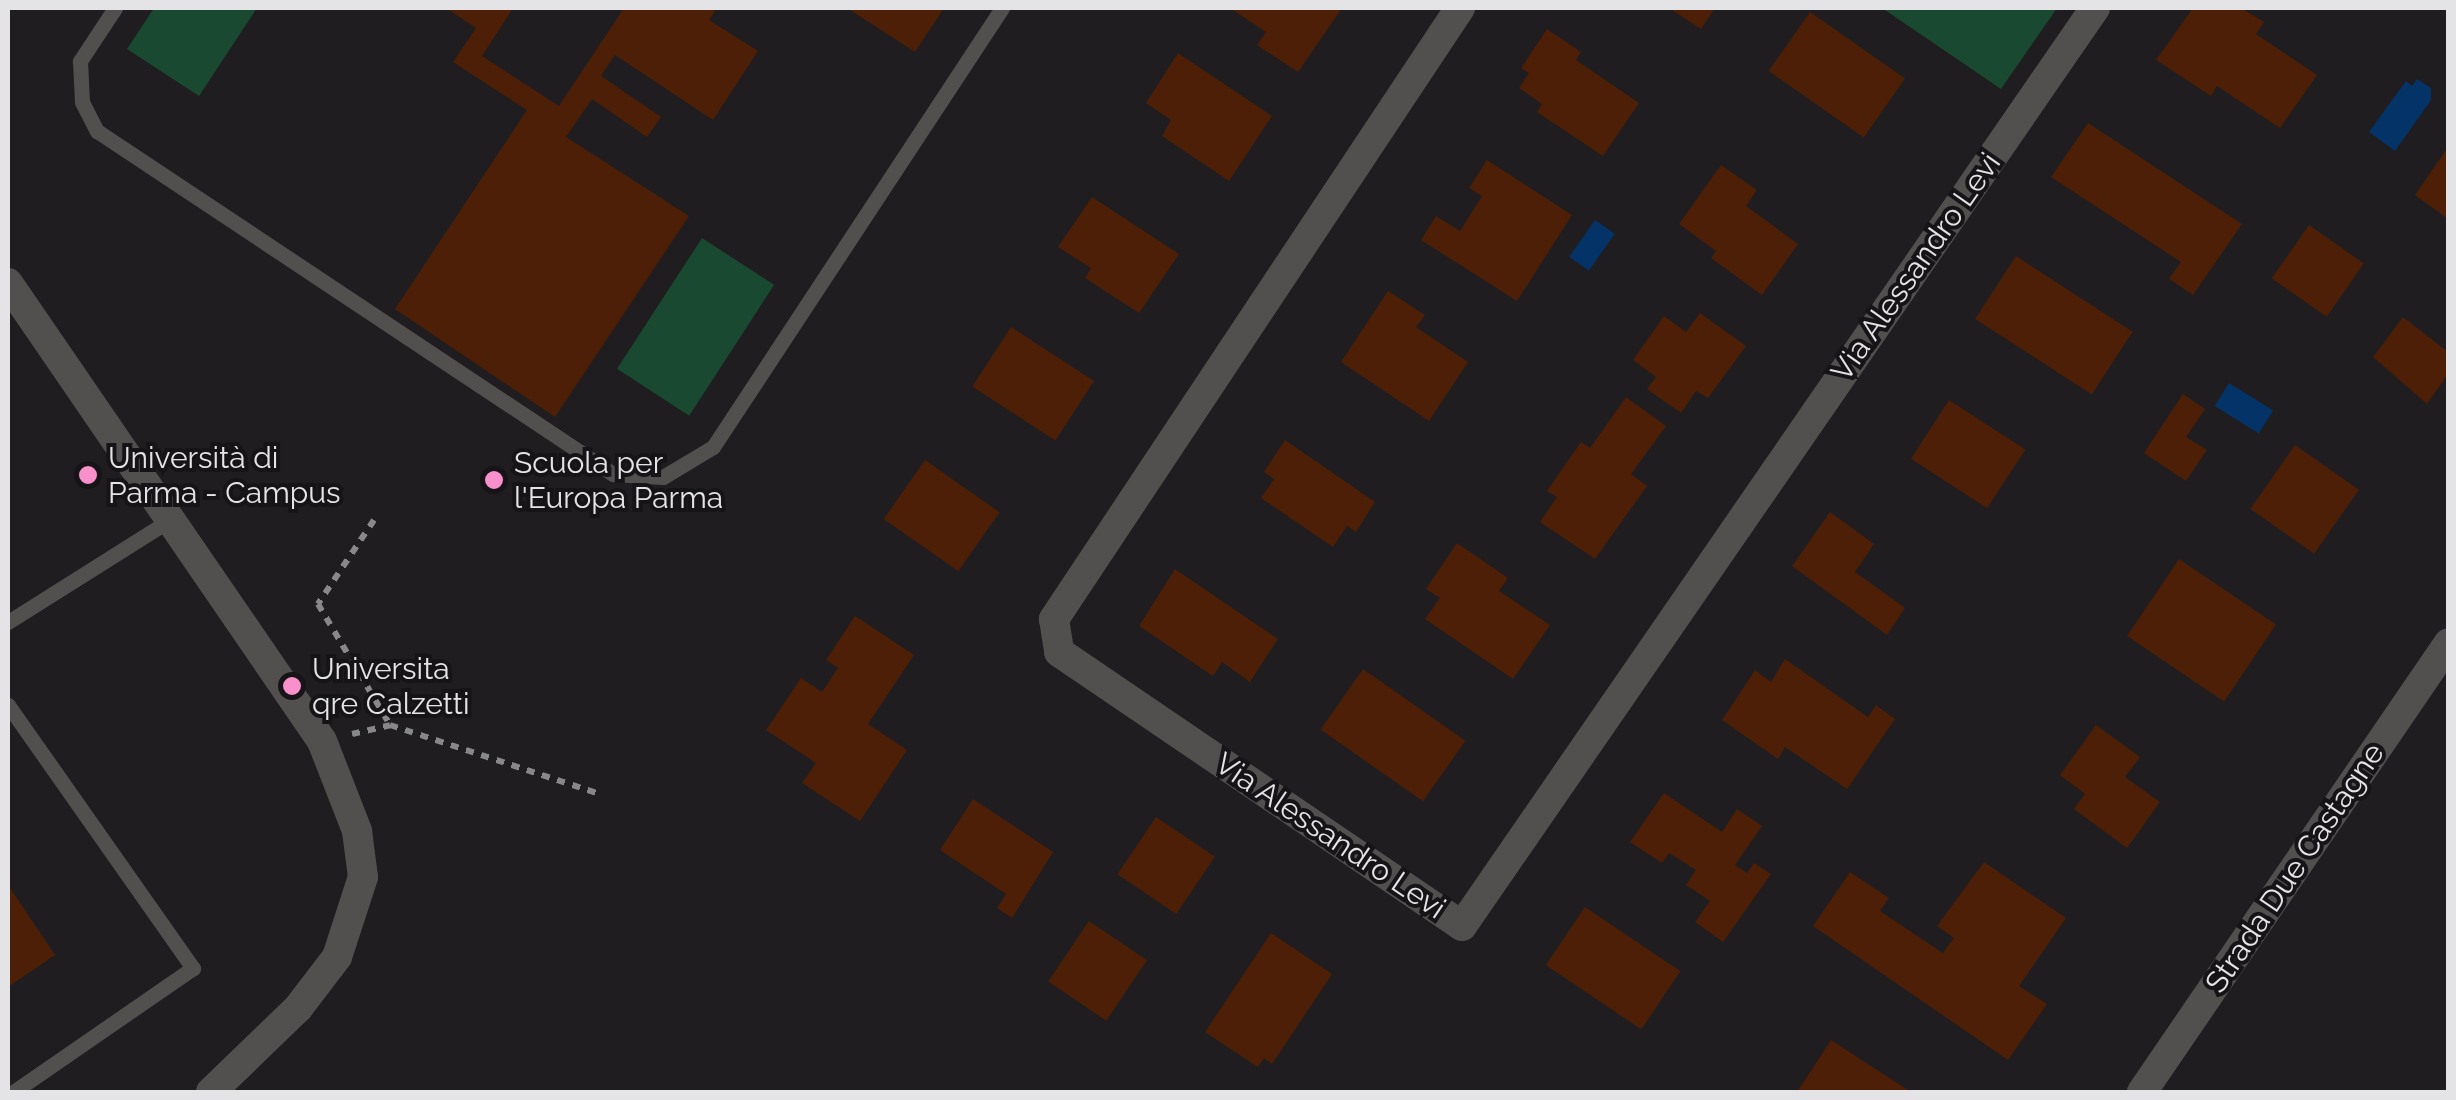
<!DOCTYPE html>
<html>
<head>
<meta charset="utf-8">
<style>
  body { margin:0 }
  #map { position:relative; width:2456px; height:1100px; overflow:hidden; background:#1f1d20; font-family:Raleway,sans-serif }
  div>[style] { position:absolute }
  .green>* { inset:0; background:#1a4931; transform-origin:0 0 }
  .water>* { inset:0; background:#043467; transform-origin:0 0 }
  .building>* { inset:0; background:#4d1f07; transform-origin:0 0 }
  .path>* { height:6px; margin-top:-3px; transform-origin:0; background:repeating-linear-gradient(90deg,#888789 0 8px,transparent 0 16px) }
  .lane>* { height:15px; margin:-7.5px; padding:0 7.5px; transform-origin:7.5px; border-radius:7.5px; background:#52504f }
  .street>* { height:30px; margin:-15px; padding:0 15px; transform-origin:15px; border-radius:15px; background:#52504f }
  .dots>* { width:28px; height:28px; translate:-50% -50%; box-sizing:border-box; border:5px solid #161417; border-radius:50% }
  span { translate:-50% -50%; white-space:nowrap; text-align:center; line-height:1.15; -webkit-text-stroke:8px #161417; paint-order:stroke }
  .street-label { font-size:30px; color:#e4e3e5 }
  .poi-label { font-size:30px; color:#e4e3e5 }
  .left { translate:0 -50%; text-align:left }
  .frame { position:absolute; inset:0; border:10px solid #e4e3e5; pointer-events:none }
</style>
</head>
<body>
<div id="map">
  <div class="green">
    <div style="clip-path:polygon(154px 8px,257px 8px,199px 96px,127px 49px)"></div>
    <div style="clip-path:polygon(1882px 8px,2057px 8px,2001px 89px)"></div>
    <div style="left:702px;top:238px;width:86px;height:156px;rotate:33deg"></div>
  </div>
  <div class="water">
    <div style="clip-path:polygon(2417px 79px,2431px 88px,2431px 100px,2395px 151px,2369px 132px,2406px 81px,2412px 86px)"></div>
    <div style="left:1595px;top:220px;width:24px;height:45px;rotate:35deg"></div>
    <div style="left:2229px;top:383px;width:52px;height:27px;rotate:32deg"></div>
  </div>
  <div class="building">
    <div style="clip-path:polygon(446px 8px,513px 8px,482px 56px,559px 106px,624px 8px,717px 8px,709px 20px,758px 51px,713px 120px,615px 55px,601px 76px,661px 117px,647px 137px,592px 99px,566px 137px,689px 216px,555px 417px,395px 309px,527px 110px,453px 62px,476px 28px)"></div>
    <div style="clip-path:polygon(847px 8px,944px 8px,915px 52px)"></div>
    <div style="clip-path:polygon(1230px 8px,1342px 8px,1298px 72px,1257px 45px,1266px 32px)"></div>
    <div style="clip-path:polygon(1669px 8px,1715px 8px,1701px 29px)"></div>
    <div style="clip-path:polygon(2193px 8px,2241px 8px,2264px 22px,2256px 34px,2317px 75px,2280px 128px,2217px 86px,2211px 96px,2156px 60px)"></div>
    <div style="left:1810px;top:12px;width:116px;height:72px;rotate:35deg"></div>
    <div style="clip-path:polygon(1547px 29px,1581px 52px,1576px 60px,1639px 103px,1603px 156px,1537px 112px,1542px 104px,1519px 88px,1529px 73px,1521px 68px)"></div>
    <div style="clip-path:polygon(1178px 53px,1272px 116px,1229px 181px,1162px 136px,1171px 120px,1146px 103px)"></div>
    <div style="clip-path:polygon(2088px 123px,2242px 224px,2193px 295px,2169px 279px,2181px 262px,2051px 177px)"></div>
    <div style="clip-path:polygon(2448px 147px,2448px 219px,2415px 195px)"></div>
    <div style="clip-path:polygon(1487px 160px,1572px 215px,1517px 301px,1421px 240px,1436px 216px,1460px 231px,1482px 196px,1469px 188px)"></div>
    <div style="clip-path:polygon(1721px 165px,1757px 190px,1746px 206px,1798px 244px,1762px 295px,1711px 258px,1716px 251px,1679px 224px)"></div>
    <div style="clip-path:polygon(1092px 197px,1179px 254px,1139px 313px,1085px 278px,1091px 268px,1058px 247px)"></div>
    <div style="left:2309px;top:225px;width:67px;height:65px;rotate:35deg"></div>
    <div style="left:2016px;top:256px;width:139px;height:75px;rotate:33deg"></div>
    <div style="clip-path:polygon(1388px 291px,1425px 315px,1416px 327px,1468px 362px,1429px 421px,1341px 362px)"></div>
    <div style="clip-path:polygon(1700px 313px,1746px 346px,1708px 398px,1696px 391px,1681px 413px,1647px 389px,1656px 377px,1633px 360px,1664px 316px,1686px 332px)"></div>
    <div style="clip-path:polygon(2403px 317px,2448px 352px,2448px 374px,2427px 404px,2373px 357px)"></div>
    <div style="left:1011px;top:327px;width:99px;height:71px;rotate:33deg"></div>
    <div style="clip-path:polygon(2183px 394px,2205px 409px,2186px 437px,2207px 450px,2186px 481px,2144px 453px)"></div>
    <div style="clip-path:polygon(1626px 397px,1666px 426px,1631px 474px,1647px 486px,1595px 559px,1540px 522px,1557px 497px,1547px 491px,1581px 442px,1590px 448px)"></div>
    <div style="left:1949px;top:400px;width:91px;height:70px;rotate:33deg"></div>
    <div style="clip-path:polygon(1285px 440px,1375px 502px,1356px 532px,1347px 526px,1333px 547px,1261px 498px,1274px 479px,1264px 472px)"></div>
    <div style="left:2295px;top:445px;width:78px;height:78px;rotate:35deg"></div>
    <div style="left:925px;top:460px;width:91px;height:72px;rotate:35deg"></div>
    <div style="clip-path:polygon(1830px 512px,1874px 544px,1855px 572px,1905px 608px,1887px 635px,1792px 566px)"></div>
    <div style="clip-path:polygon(1457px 543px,1508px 578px,1499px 591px,1550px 625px,1513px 679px,1425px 619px,1440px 598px,1426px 589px)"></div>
    <div style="left:2179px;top:559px;width:117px;height:93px;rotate:34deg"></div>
    <div style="clip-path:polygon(1175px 569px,1278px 639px,1250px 682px,1222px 662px,1213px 676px,1139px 626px)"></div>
    <div style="clip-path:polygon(855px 616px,914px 655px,868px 724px,907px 750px,860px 821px,802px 783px,816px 763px,766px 730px,801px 678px,822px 692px,838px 668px,826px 660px)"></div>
    <div style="clip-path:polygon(1785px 659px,1868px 717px,1876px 705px,1895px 719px,1847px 789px,1785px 747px,1778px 759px,1722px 720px,1755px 670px,1771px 682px)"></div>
    <div style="left:1363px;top:669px;width:125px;height:74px;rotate:35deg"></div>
    <div style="clip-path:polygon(2096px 725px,2140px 757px,2125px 777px,2160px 802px,2127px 848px,2074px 809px,2085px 794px,2060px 775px)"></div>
    <div style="clip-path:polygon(1664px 793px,1722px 832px,1737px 809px,1762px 826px,1735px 865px,1747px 873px,1754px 863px,1771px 874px,1723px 942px,1695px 922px,1710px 901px,1686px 885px,1696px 870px,1669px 853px,1662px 863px,1630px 842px)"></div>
    <div style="clip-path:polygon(973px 799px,1053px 852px,1012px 918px,997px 908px,1006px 894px,940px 850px)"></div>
    <div style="left:1156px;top:817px;width:71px;height:69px;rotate:34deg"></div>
    <div style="clip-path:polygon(1984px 862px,2066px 918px,2019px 986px,2047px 1004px,2008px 1060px,1813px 926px,1850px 872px,1889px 898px,1880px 911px,1943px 953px,1954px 938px,1937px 926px)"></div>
    <div style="clip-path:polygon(8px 885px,55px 955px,8px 987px)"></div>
    <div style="left:1585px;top:907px;width:115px;height:70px;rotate:34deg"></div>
    <div style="left:1089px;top:921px;width:70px;height:73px;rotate:34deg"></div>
    <div style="clip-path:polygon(1271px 933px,1332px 974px,1272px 1064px,1264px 1058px,1258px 1067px,1205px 1032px)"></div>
    <div style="clip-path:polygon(1831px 1040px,1911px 1092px,1797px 1092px)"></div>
  </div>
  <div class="path">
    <div style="left:374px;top:520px;width:101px;rotate:123.7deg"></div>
    <div style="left:318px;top:604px;width:141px;rotate:59.2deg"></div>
    <div style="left:352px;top:734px;width:39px;rotate:-13deg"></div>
    <div style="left:390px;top:725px;width:218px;rotate:18.2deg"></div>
  </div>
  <div class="lane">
    <div style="left:115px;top:8px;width:64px;rotate:123.4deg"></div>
    <div style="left:80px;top:61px;width:41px;rotate:87.2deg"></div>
    <div style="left:82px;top:102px;width:33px;rotate:63deg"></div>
    <div style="left:97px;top:131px;width:620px;rotate:33.61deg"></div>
    <div style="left:613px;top:474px;width:50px;rotate:3.4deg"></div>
    <div style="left:663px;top:477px;width:58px;rotate:-31deg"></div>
    <div style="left:713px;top:447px;width:526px;rotate:-56.64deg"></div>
    <div style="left:8px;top:622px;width:191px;rotate:-32.2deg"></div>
    <div style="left:8px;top:705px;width:322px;rotate:54.9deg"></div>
    <div style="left:193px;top:968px;width:219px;rotate:145.4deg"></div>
  </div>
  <div class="street">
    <div style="left:1460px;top:8px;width:734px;rotate:123.6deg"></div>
    <div style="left:1054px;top:619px;width:33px;rotate:81deg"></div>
    <div style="left:1059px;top:652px;width:487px;rotate:34.2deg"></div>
    <div style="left:1462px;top:926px;width:1115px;rotate:-55.41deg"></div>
    <div style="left:8px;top:283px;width:555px;rotate:55.57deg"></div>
    <div style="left:322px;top:741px;width:97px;rotate:68.7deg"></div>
    <div style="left:357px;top:831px;width:46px;rotate:82.6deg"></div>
    <div style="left:363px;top:877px;width:84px;rotate:108deg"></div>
    <div style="left:337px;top:957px;width:64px;rotate:127.4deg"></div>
    <div style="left:298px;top:1008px;width:121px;rotate:136deg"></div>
    <div style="left:2142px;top:1092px;width:543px;rotate:-55.67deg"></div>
  </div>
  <div class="dots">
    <div style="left:88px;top:475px;background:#f890cc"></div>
    <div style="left:494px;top:480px;background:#f890cc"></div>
    <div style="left:292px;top:686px;background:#f890cc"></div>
  </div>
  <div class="street-label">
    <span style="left:1916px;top:267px;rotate:-55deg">Via Alessandro Levi</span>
    <span style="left:1330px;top:836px;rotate:34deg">Via Alessandro Levi</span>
    <span style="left:2295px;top:868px;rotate:-56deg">Strada Due Castagne</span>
  </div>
  <div class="poi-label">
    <span class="left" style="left:108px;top:475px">Università di<br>Parma - Campus</span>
    <span class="left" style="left:514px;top:480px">Scuola per<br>l'Europa Parma</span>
    <span class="left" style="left:312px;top:686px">Universita<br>qre Calzetti</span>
  </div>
  <div class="frame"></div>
</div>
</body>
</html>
